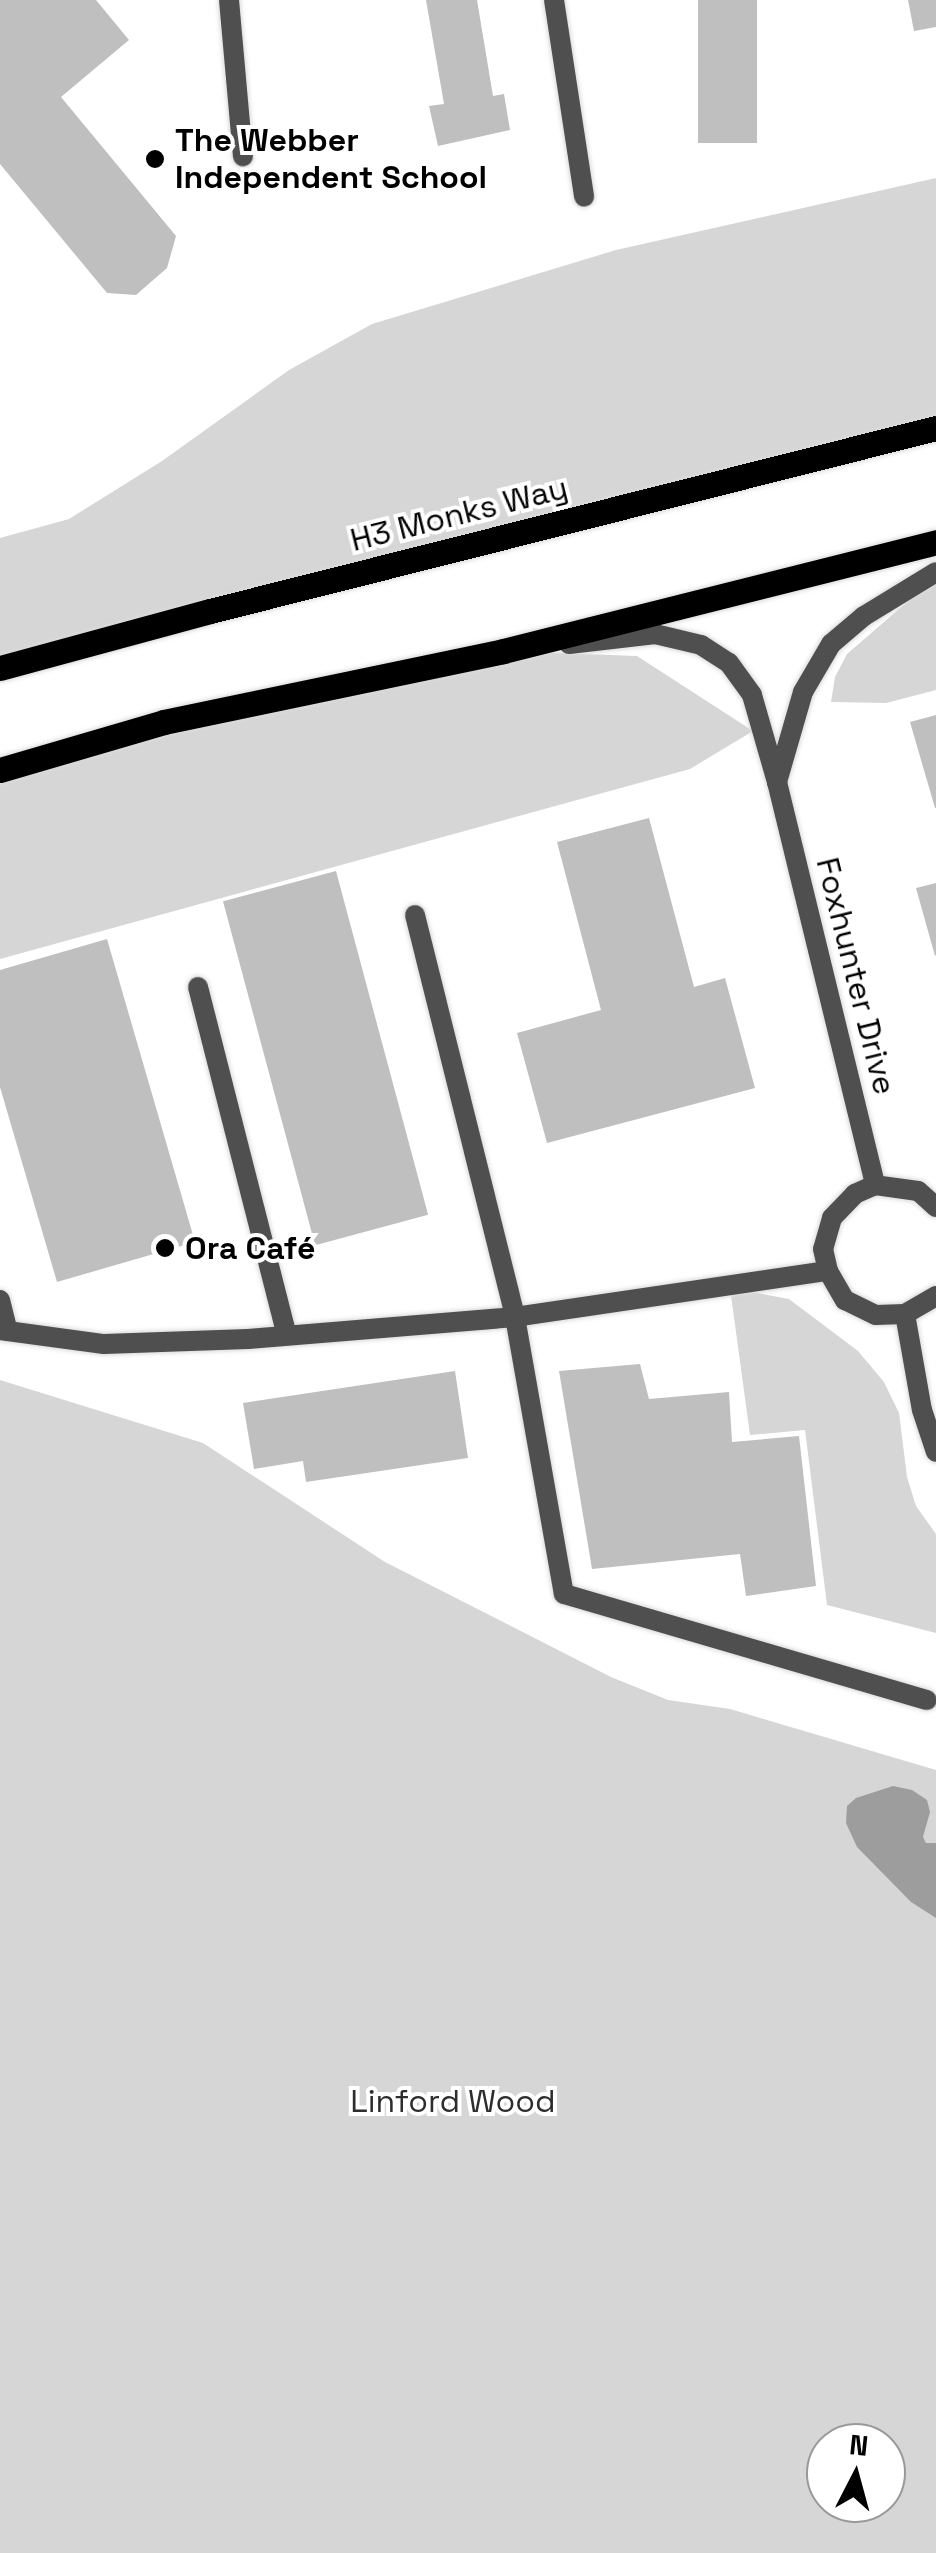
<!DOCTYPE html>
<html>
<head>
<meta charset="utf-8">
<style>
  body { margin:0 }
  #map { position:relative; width:936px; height:2553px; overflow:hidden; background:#fff; font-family:"Space Grotesk",sans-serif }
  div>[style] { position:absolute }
  .green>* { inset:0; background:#d6d6d6 }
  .water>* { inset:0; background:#9d9d9d }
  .building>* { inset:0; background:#bfbfbf; transform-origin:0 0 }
  .roads { filter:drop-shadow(0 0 2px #dbdbdb) drop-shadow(0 0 2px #dbdbdb) }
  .service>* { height:20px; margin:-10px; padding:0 10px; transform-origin:10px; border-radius:10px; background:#4f4f4f }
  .minor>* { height:20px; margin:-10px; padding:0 10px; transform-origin:10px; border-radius:10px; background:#4f4f4f }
  .primary>* { height:25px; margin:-12.5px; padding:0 12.5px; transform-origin:12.5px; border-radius:12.5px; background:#000 }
  .dots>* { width:28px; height:28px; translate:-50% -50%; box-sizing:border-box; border:5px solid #fff; border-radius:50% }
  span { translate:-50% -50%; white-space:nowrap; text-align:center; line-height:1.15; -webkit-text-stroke:8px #fff; paint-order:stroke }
  .poi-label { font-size:32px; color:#000; font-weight:700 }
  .left { translate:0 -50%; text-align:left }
  .street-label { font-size:32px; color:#000 }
  .park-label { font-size:32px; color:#2d2d2d }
  .north { position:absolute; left:806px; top:2423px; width:100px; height:100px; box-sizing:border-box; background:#fff; border:2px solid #999; border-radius:50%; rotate:6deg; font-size:28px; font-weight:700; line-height:40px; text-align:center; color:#000 }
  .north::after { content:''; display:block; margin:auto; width:35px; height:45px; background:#000; clip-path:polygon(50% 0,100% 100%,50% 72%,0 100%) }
</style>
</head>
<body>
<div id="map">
  <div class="green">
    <div style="clip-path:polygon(936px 178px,936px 428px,0 668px,0 538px,69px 519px,162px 461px,289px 370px,372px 324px,616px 250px)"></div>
    <div style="clip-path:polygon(936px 577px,936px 690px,886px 703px,831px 702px,835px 677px,847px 654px)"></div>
    <div style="clip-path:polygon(503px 651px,637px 656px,753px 731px,690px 769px,0 959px,0 770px)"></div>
    <div style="clip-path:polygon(730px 1288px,789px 1299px,858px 1351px,884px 1382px,899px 1413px,907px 1477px,916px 1506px,936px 1534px,936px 1633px,827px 1605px,805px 1430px,750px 1435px)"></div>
    <div style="clip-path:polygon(evenodd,0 1380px,203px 1443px,385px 1562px,611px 1677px,668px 1700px,730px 1709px,936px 1770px,936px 2553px,0 2553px,0 1380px,826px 2443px,886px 2443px,886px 2503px,826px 2503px,826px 2443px)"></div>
  </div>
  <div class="water">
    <div style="clip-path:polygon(893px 1786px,912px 1790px,927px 1800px,930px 1812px,923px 1837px,926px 1843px,936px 1843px,936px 1918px,911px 1902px,857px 1847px,846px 1823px,847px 1806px,856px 1798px)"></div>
  </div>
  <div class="building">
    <div style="clip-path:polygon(0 0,96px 0,129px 40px,61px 97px,176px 236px,167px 268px,136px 295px,107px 293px,0 164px)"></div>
    <div style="clip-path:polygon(426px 0,477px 0,493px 96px,504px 94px,510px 130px,438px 146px,429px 106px,444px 104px)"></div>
    <div style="left:698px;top:0;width:59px;height:143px"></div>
    <div style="clip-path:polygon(908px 0,936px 0,936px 27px,914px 31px)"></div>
    <div style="clip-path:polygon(936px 715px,936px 808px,935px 808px,910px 722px)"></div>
    <div style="clip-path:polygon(649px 818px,694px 987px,725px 978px,755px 1088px,547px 1143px,517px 1033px,601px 1010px,557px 842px)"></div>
    <div style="left:336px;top:871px;width:356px;height:117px;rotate:75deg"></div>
    <div style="clip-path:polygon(936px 883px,936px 955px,935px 956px,916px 888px)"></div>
    <div style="clip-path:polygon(107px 939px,195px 1242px,57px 1282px,0 1087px,0 970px)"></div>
    <div style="clip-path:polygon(640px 1364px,649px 1399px,729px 1392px,732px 1442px,799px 1436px,816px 1586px,746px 1596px,740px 1554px,592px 1569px,559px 1371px)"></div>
    <div style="clip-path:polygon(455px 1371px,468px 1458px,306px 1482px,303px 1461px,254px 1469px,243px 1403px)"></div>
  </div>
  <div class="roads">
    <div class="service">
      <div style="left:229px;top:0;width:157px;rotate:84.9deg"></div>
      <div style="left:415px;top:915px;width:414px;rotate:76deg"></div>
      <div style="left:515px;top:1317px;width:281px;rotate:80deg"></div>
      <div style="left:564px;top:1594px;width:378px;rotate:16.3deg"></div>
      <div style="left:198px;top:987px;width:359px;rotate:75.7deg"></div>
      <div style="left:0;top:1300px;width:32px;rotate:76deg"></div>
      <div style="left:0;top:1330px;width:105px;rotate:7.7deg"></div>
      <div style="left:104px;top:1344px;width:144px;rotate:-2deg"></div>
      <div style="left:248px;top:1339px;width:268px;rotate:-4.7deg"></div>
      <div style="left:515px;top:1317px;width:316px;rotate:-8.4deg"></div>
    </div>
    <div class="minor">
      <div style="left:554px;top:0;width:199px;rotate:81.3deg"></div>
      <div style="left:569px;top:644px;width:87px;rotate:-6.6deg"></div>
      <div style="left:655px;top:634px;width:47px;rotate:13.4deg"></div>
      <div style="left:701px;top:645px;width:33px;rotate:33deg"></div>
      <div style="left:729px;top:663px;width:39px;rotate:54deg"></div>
      <div style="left:752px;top:695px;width:91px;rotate:74deg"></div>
      <div style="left:777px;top:782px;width:415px;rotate:76.3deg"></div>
      <div style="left:777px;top:782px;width:94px;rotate:-73.9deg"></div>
      <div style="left:803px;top:692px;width:56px;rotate:-59.7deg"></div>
      <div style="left:831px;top:644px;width:43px;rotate:-40.3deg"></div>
      <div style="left:864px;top:616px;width:84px;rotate:-31.4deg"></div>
      <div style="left:936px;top:1207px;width:24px;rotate:-138deg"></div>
      <div style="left:918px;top:1191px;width:43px;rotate:-172.1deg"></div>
      <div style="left:875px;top:1185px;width:22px;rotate:156deg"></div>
      <div style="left:855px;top:1194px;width:33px;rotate:134deg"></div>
      <div style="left:832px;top:1218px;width:32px;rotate:106deg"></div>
      <div style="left:823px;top:1249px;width:23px;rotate:77deg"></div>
      <div style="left:828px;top:1271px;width:34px;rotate:60deg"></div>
      <div style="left:845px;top:1300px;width:34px;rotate:26deg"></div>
      <div style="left:876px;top:1315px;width:29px;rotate:-2deg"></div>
      <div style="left:905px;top:1314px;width:36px;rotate:-30deg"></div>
      <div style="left:905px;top:1314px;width:97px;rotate:80deg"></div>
      <div style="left:922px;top:1410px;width:44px;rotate:71.6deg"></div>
    </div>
    <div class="primary">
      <div style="left:0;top:668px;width:218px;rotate:-15.2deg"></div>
      <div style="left:210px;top:611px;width:749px;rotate:-14.15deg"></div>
      <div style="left:0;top:770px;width:171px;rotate:-16.3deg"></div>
      <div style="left:164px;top:722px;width:346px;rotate:-11.8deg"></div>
      <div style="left:503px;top:651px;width:447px;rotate:-14.1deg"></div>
    </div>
  </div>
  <div class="dots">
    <div style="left:155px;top:159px;background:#000"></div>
    <div style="left:165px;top:1248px;background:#000"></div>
  </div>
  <div class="poi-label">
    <span class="left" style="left:175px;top:159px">The Webber<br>Independent School</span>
    <span class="left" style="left:185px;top:1248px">Ora Café</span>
  </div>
  <div class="street-label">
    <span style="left:459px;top:514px;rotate:-14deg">H3 Monks Way</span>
    <span style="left:856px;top:976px;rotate:76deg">Foxhunter Drive</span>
  </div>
  <div class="park-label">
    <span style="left:453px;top:2101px">Linford Wood</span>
  </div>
  <div class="north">N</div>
</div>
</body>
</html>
